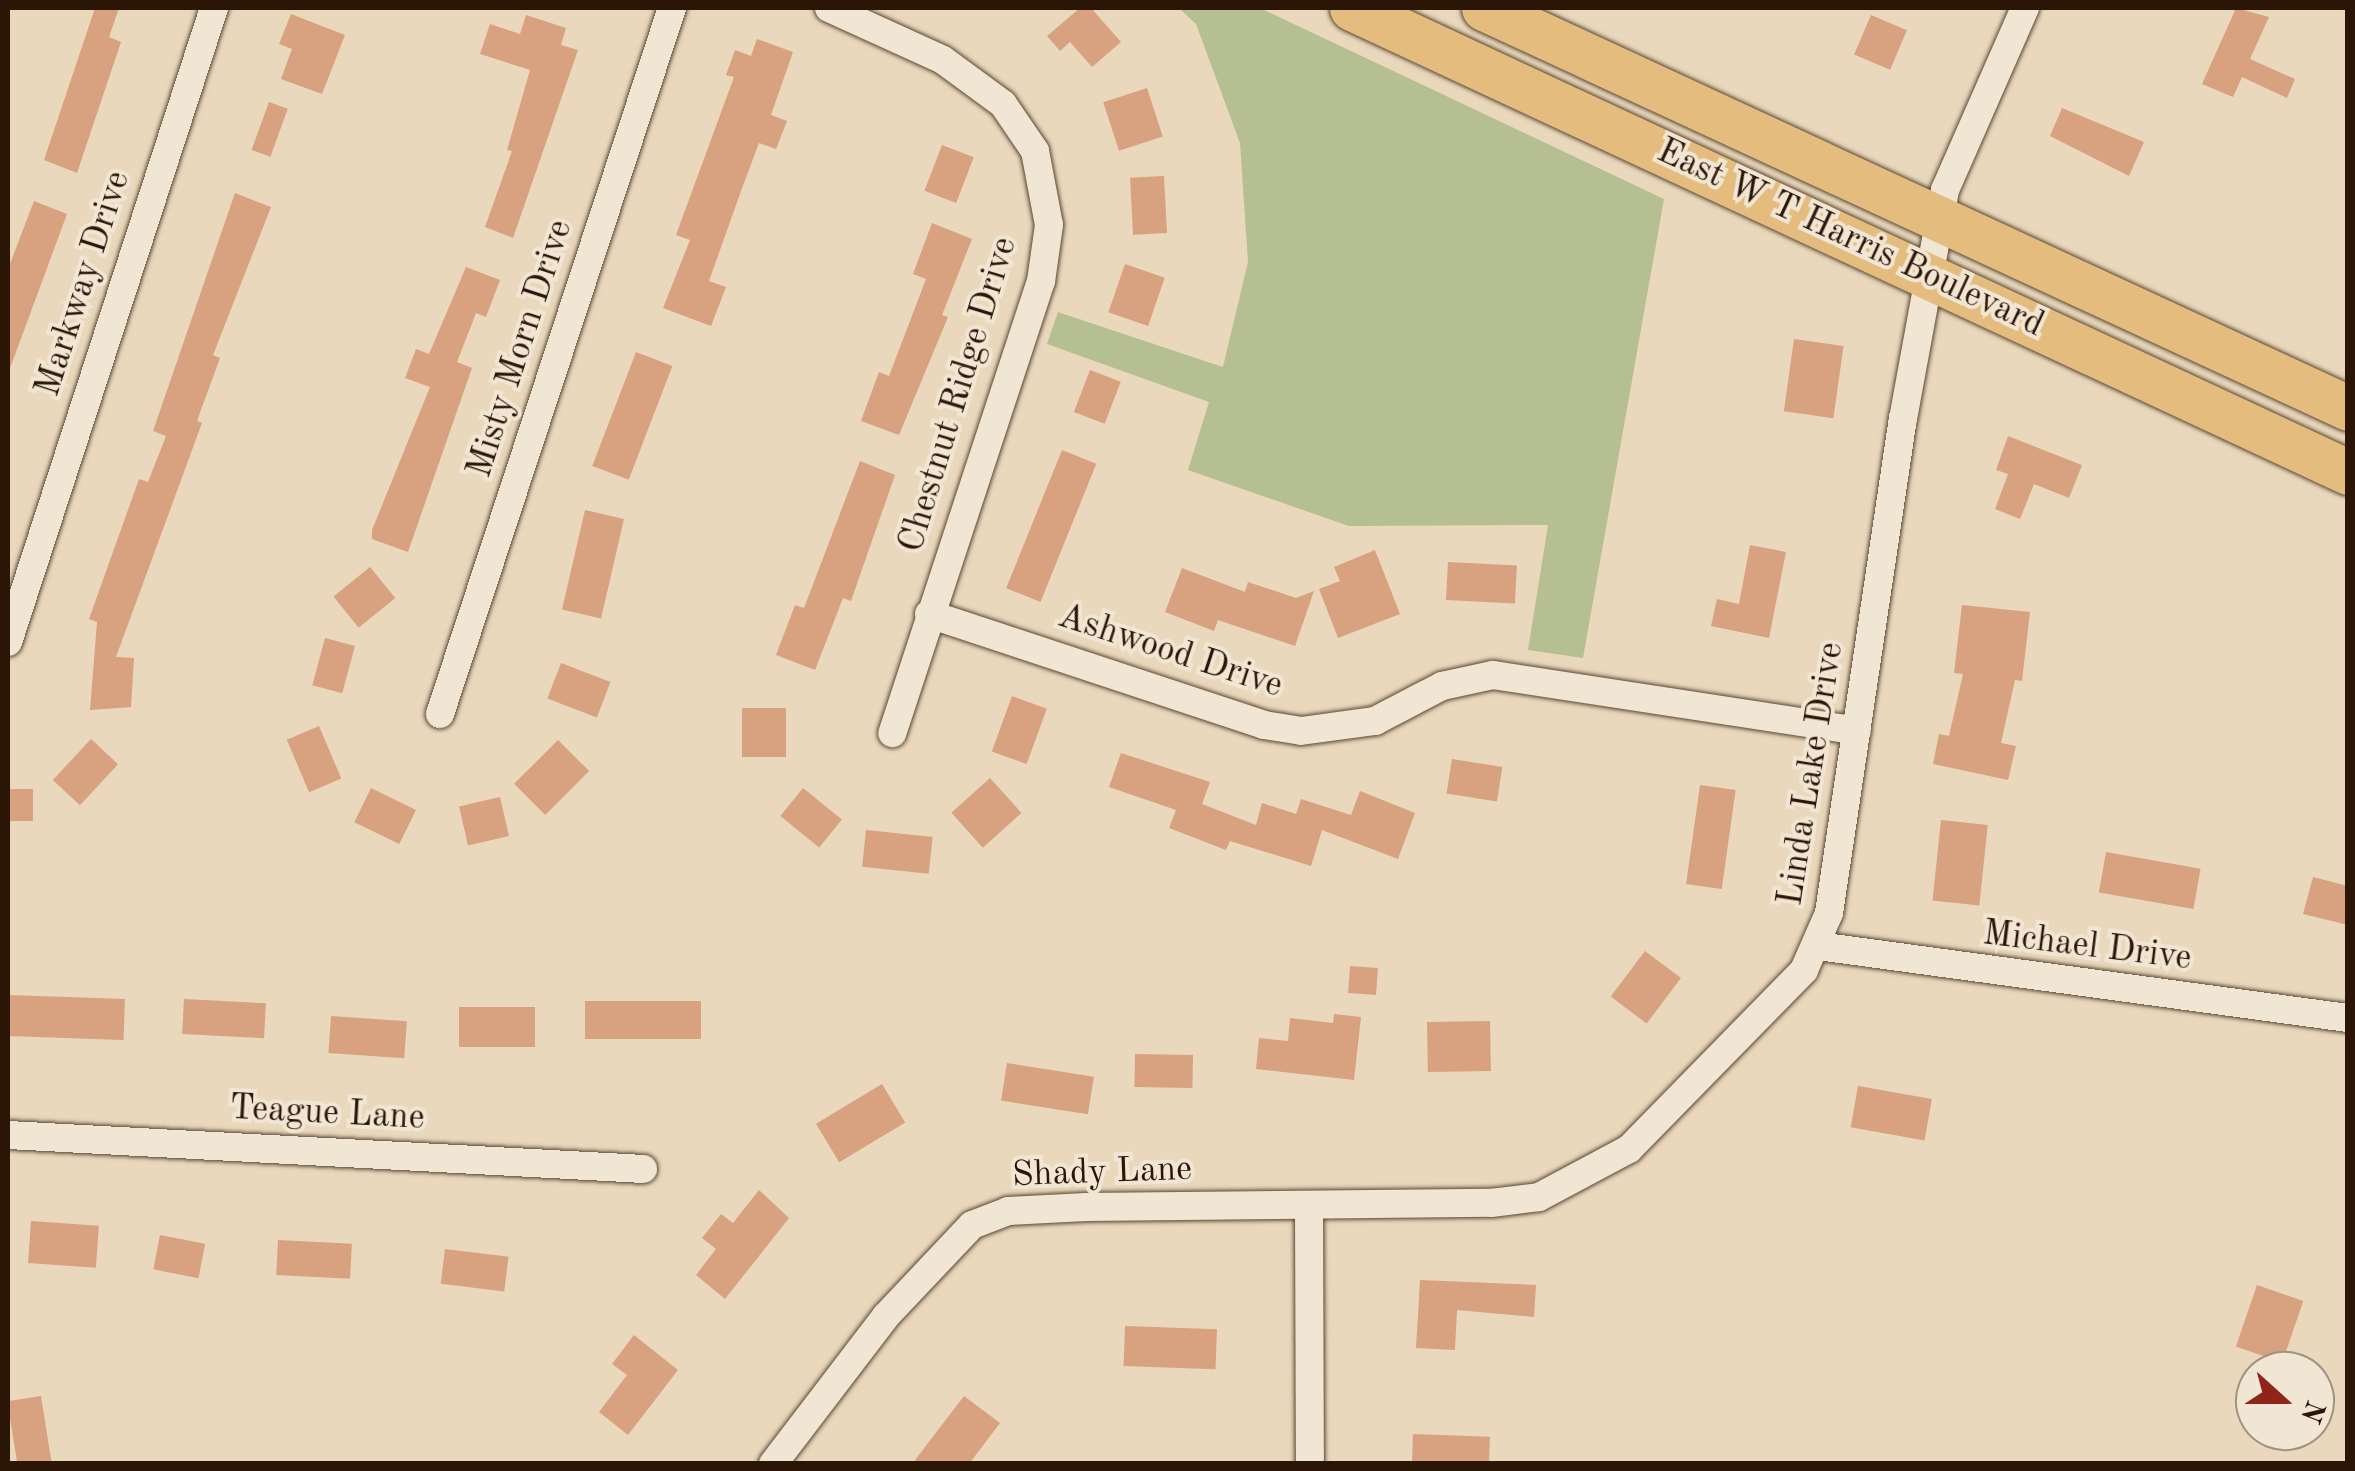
<!DOCTYPE html>
<html>
<head>
<meta charset="utf-8">
<style>
  body { margin:0 }
  #map { position:relative; width:2355px; height:1471px; overflow:hidden; background:#e9d8bb; font-family:"Old Standard TT",serif }
  div>[style] { position:absolute }
  .green>* { inset:0; background:#b5bf91 }
  .building>* { inset:0; background:#d8a180; transform-origin:0 0 }
  .roads { filter:drop-shadow(0 0 2px #5a4634) drop-shadow(0 0 2px #5a4634) }
  .street>* { height:28px; margin:-14px; padding:0 14px; transform-origin:14px; border-radius:14px; background:#f1e6d3 }
  .primary>* { height:45px; margin:-22.5px; padding:0 22.5px; transform-origin:22.5px; border-radius:22.5px; background:#e4bc7e }
  span { translate:-50% -50%; white-space:nowrap; text-align:center; line-height:1.15; -webkit-text-stroke:8px #f1e6d3; paint-order:stroke }
  .street-label { font-size:35px; color:#2b1507 }
  .frame { position:absolute; inset:0; border:10px solid #2b1507; pointer-events:none }
  .north { position:absolute; left:2235px; top:1351px; width:100px; height:100px; box-sizing:border-box; background:#f1e6d3; border:2px solid #a29281; border-radius:50%; rotate:111deg; font-size:28px; font-weight:700; line-height:40px; text-align:center; color:#2b1507 }
  .north::after { content:''; display:block; margin:auto; width:35px; height:45px; background:#8f2418; clip-path:polygon(50% 0,100% 100%,50% 72%,0 100%) }
</style>
</head>
<body>
<div id="map">
  <div class="green">
    <div style="clip-path:polygon(1179px 8px,1260px 8px,1664px 199px,1583px 658px,1528px 650px,1548px 525px,1349px 526px,1188px 470px,1209px 402px,1047px 344px,1058px 312px,1223px 367px,1248px 262px,1240px 143px,1196px 24px)"></div>
  </div>
  <div class="building">
    <div style="clip-path:polygon(95px 8px,119px 8px,109px 37px,121px 42px,77px 173px,44px 160px)"></div>
    <div style="clip-path:polygon(1080px 8px,1091px 8px,1121px 42px,1092px 67px,1070px 42px,1060px 51px,1047px 36px)"></div>
    <div style="clip-path:polygon(2236px 8px,2269px 17px,2250px 59px,2295px 79px,2287px 98px,2242px 77px,2233px 97px,2202px 84px)"></div>
    <div style="clip-path:polygon(291px 14px,345px 35px,322px 94px,281px 79px,292px 49px,279px 44px)"></div>
    <div style="clip-path:polygon(526px 15px,566px 28px,561px 45px,578px 50px,513px 238px,485px 227px,512px 151px,507px 150px,530px 70px,480px 54px,490px 24px,520px 34px)"></div>
    <div style="left:1871px;top:15px;width:39px;height:43px;rotate:23deg"></div>
    <div style="clip-path:polygon(757px 39px,793px 52px,771px 115px,787px 121px,776px 149px,759px 143px,741px 191px,709px 281px,726px 287px,711px 326px,663px 308px,690px 240px,676px 235px,734px 77px,726px 75px,735px 50px,751px 56px)"></div>
    <div style="left:1147px;top:88px;width:51px;height:46px;rotate:72deg"></div>
    <div style="left:269px;top:102px;width:20px;height:51px;rotate:20deg"></div>
    <div style="clip-path:polygon(2062px 108px,2144px 142px,2129px 176px,2050px 136px)"></div>
    <div style="left:942px;top:145px;width:34px;height:49px;rotate:21deg"></div>
    <div style="left:1164px;top:176px;width:57px;height:34px;rotate:87deg"></div>
    <div style="clip-path:polygon(235px 193px,271px 207px,213px 355px,220px 358px,197px 421px,202px 423px,116px 657px,134px 658px,131px 707px,90px 710px,97px 622px,89px 619px,139px 479px,148px 482px,166px 436px,153px 431px)"></div>
    <div style="clip-path:polygon(34px 201px,67px 214px,9px 371px,8px 269px)"></div>
    <div style="clip-path:polygon(932px 223px,972px 239px,942px 315px,948px 317px,899px 435px,861px 421px,879px 372px,889px 376px,926px 279px,913px 274px)"></div>
    <div style="left:1125px;top:264px;width:42px;height:51px;rotate:19deg"></div>
    <div style="clip-path:polygon(466px 267px,500px 280px,486px 317px,476px 313px,457px 362px,472px 368px,408px 552px,372px 539px,372px 530px,430px 387px,405px 378px,416px 349px,429px 354px)"></div>
    <div style="left:1794px;top:339px;width:50px;height:73px;rotate:8deg"></div>
    <div style="left:636px;top:352px;width:39px;height:122px;rotate:21deg"></div>
    <div style="left:1090px;top:370px;width:33px;height:45px;rotate:21deg"></div>
    <div style="clip-path:polygon(2008px 436px,2082px 465px,2069px 498px,2034px 484px,2020px 519px,1995px 509px,2008px 474px,1996px 470px)"></div>
    <div style="left:1062px;top:450px;width:37px;height:149px;rotate:22deg"></div>
    <div style="clip-path:polygon(860px 461px,895px 475px,851px 601px,843px 598px,815px 670px,776px 655px,795px 605px,804px 608px)"></div>
    <div style="left:585px;top:510px;width:40px;height:102px;rotate:13deg"></div>
    <div style="clip-path:polygon(1750px 545px,1786px 552px,1769px 638px,1711px 626px,1717px 599px,1739px 604px)"></div>
    <div style="clip-path:polygon(1375px 550px,1400px 614px,1338px 638px,1319px 589px,1340px 581px,1334px 567px)"></div>
    <div style="left:1448px;top:562px;width:69px;height:38px;rotate:3deg"></div>
    <div style="left:370px;top:567px;width:40px;height:47px;rotate:51deg"></div>
    <div style="clip-path:polygon(1182px 568px,1245px 592px,1248px 582px,1296px 598px,1314px 591px,1295px 646px,1218px 620px,1214px 631px,1165px 612px)"></div>
    <div style="clip-path:polygon(1962px 605px,2030px 612px,2022px 681px,2015px 680px,2001px 743px,2016px 746px,2008px 780px,1933px 764px,1939px 734px,1949px 736px,1963px 674px,1954px 673px)"></div>
    <div style="left:325px;top:638px;width:31px;height:49px;rotate:15deg"></div>
    <div style="left:561px;top:663px;width:53px;height:38px;rotate:21deg"></div>
    <div style="left:1012px;top:696px;width:37px;height:59px;rotate:20deg"></div>
    <div style="left:742px;top:708px;width:44px;height:49px"></div>
    <div style="left:319px;top:726px;width:57px;height:35px;rotate:67deg"></div>
    <div style="left:91px;top:739px;width:37px;height:56px;rotate:43deg"></div>
    <div style="left:558px;top:740px;width:44px;height:62px;rotate:45deg"></div>
    <div style="clip-path:polygon(1121px 753px,1210px 782px,1202px 804px,1256px 825px,1262px 803px,1296px 814px,1301px 799px,1351px 815px,1360px 791px,1415px 813px,1398px 859px,1322px 830px,1311px 866px,1230px 841px,1226px 850px,1169px 828px,1176px 810px,1109px 787px)"></div>
    <div style="left:1452px;top:759px;width:51px;height:35px;rotate:9deg"></div>
    <div style="left:990px;top:778px;width:47px;height:52px;rotate:48deg"></div>
    <div style="left:1700px;top:785px;width:36px;height:100px;rotate:8deg"></div>
    <div style="left:371px;top:788px;width:50px;height:38px;rotate:26deg"></div>
    <div style="left:803px;top:788px;width:50px;height:36px;rotate:39deg"></div>
    <div style="left:8px;top:789px;width:25px;height:32px"></div>
    <div style="left:500px;top:797px;width:40px;height:42px;rotate:77deg"></div>
    <div style="left:1941px;top:820px;width:47px;height:81px;rotate:6deg"></div>
    <div style="left:866px;top:830px;width:67px;height:37px;rotate:6deg"></div>
    <div style="left:2106px;top:852px;width:96px;height:41px;rotate:10deg"></div>
    <div style="clip-path:polygon(2313px 877px,2348px 886px,2348px 925px,2303px 914px)"></div>
    <div style="left:1645px;top:951px;width:45px;height:57px;rotate:37deg"></div>
    <div style="left:1350px;top:966px;width:28px;height:27px;rotate:4deg"></div>
    <div style="left:8px;top:995px;width:117px;height:41px;rotate:2deg"></div>
    <div style="left:184px;top:999px;width:82px;height:35px;rotate:3deg"></div>
    <div style="left:701px;top:1001px;width:38px;height:116px;rotate:90deg"></div>
    <div style="left:535px;top:1007px;width:40px;height:76px;rotate:90deg"></div>
    <div style="clip-path:polygon(1334px 1014px,1361px 1017px,1354px 1080px,1256px 1069px,1259px 1038px,1288px 1041px,1290px 1018px,1333px 1023px)"></div>
    <div style="left:331px;top:1016px;width:76px;height:37px;rotate:4deg"></div>
    <div style="left:1490px;top:1021px;width:50px;height:63px;rotate:89deg"></div>
    <div style="left:1135px;top:1054px;width:58px;height:33px;rotate:1deg"></div>
    <div style="left:1007px;top:1063px;width:88px;height:38px;rotate:9deg"></div>
    <div style="left:882px;top:1084px;width:45px;height:77px;rotate:59deg"></div>
    <div style="left:1858px;top:1086px;width:75px;height:42px;rotate:10deg"></div>
    <div style="clip-path:polygon(759px 1190px,789px 1218px,725px 1299px,696px 1275px,716px 1249px,702px 1238px,721px 1214px,733px 1223px)"></div>
    <div style="left:31px;top:1221px;width:68px;height:42px;rotate:4deg"></div>
    <div style="left:160px;top:1235px;width:46px;height:35px;rotate:11deg"></div>
    <div style="left:278px;top:1240px;width:74px;height:35px;rotate:3deg"></div>
    <div style="left:445px;top:1249px;width:64px;height:35px;rotate:7deg"></div>
    <div style="clip-path:polygon(1420px 1280px,1536px 1285px,1534px 1317px,1457px 1310px,1455px 1350px,1416px 1348px)"></div>
    <div style="left:2257px;top:1285px;width:49px;height:65px;rotate:19deg"></div>
    <div style="left:1125px;top:1326px;width:92px;height:40px;rotate:2deg"></div>
    <div style="clip-path:polygon(634px 1335px,678px 1370px,628px 1435px,599px 1412px,627px 1375px,612px 1364px)"></div>
    <div style="left:41px;top:1396px;width:69px;height:34px;rotate:81deg"></div>
    <div style="clip-path:polygon(964px 1396px,1000px 1423px,969px 1464px,912px 1464px)"></div>
    <div style="left:1413px;top:1434px;width:77px;height:30px;rotate:2deg"></div>
  </div>
  <div class="roads">
    <div class="street">
      <div style="left:829px;top:8px;width:125px;rotate:24.5deg"></div>
      <div style="left:943px;top:60px;width:74px;rotate:36.3deg"></div>
      <div style="left:1003px;top:104px;width:57px;rotate:55.8deg"></div>
      <div style="left:1035px;top:151px;width:75px;rotate:79.3deg"></div>
      <div style="left:1049px;top:225px;width:57px;rotate:98.1deg"></div>
      <div style="left:1041px;top:281px;width:476px;rotate:108.2deg"></div>
      <div style="left:929px;top:614px;width:353px;rotate:18.3deg"></div>
      <div style="left:1264px;top:725px;width:37px;rotate:9deg"></div>
      <div style="left:1301px;top:731px;width:75px;rotate:-7.7deg"></div>
      <div style="left:1375px;top:721px;width:76px;rotate:-27.6deg"></div>
      <div style="left:1442px;top:686px;width:52px;rotate:-12.2deg"></div>
      <div style="left:1493px;top:675px;width:368px;rotate:8.7deg"></div>
      <div style="left:8px;top:642px;width:667px;rotate:-72deg"></div>
      <div style="left:440px;top:714px;width:743px;rotate:-71.81deg"></div>
      <div style="left:1818px;top:946px;width:535px;rotate:7.74deg"></div>
      <div style="left:8px;top:1135px;width:636px;rotate:3.06deg"></div>
      <div style="left:1309px;top:1206px;width:258px;rotate:89.8deg"></div>
      <div style="left:773px;top:1464px;width:186px;rotate:-52.6deg"></div>
      <div style="left:886px;top:1316px;width:125px;rotate:-46.6deg"></div>
      <div style="left:972px;top:1225px;width:39px;rotate:-21deg"></div>
      <div style="left:1008px;top:1211px;width:78px;rotate:-2.9deg"></div>
      <div style="left:1086px;top:1207px;width:405px;rotate:-0.6deg"></div>
      <div style="left:1491px;top:1203px;width:48px;rotate:-7.1deg"></div>
      <div style="left:1539px;top:1197px;width:102px;rotate:-28.1deg"></div>
      <div style="left:1629px;top:1149px;width:250px;rotate:-45.6deg"></div>
      <div style="left:1804px;top:970px;width:62px;rotate:-66.3deg"></div>
      <div style="left:1829px;top:913px;width:500px;rotate:-81.5deg"></div>
      <div style="left:1903px;top:419px;width:233px;rotate:-79.6deg"></div>
      <div style="left:1945px;top:190px;width:199px;rotate:-66.3deg"></div>
    </div>
    <div class="primary">
      <div style="left:1352px;top:8px;width:1099px;rotate:24.98deg"></div>
      <div style="left:1484px;top:8px;width:952px;rotate:24.84deg"></div>
    </div>
  </div>
  <div class="street-label">
    <span style="left:1850px;top:239px;rotate:25deg">East W T Harris Boulevard</span>
    <span style="left:84px;top:284px;rotate:-72deg">Markway Drive</span>
    <span style="left:521px;top:349px;rotate:-72deg">Misty Morn Drive</span>
    <span style="left:959px;top:395px;rotate:-73deg">Chestnut Ridge Drive</span>
    <span style="left:1170px;top:652px;rotate:18deg">Ashwood Drive</span>
    <span style="left:1812px;top:774px;rotate:-81deg">Linda Lake Drive</span>
    <span style="left:2087px;top:947px;rotate:7deg">Michael Drive</span>
    <span style="left:327px;top:1114px;rotate:3deg">Teague Lane</span>
    <span style="left:1102px;top:1173px;rotate:-2deg">Shady Lane</span>
  </div>
  <div class="frame"></div>
  <div class="north">N</div>
</div>
</body>
</html>
